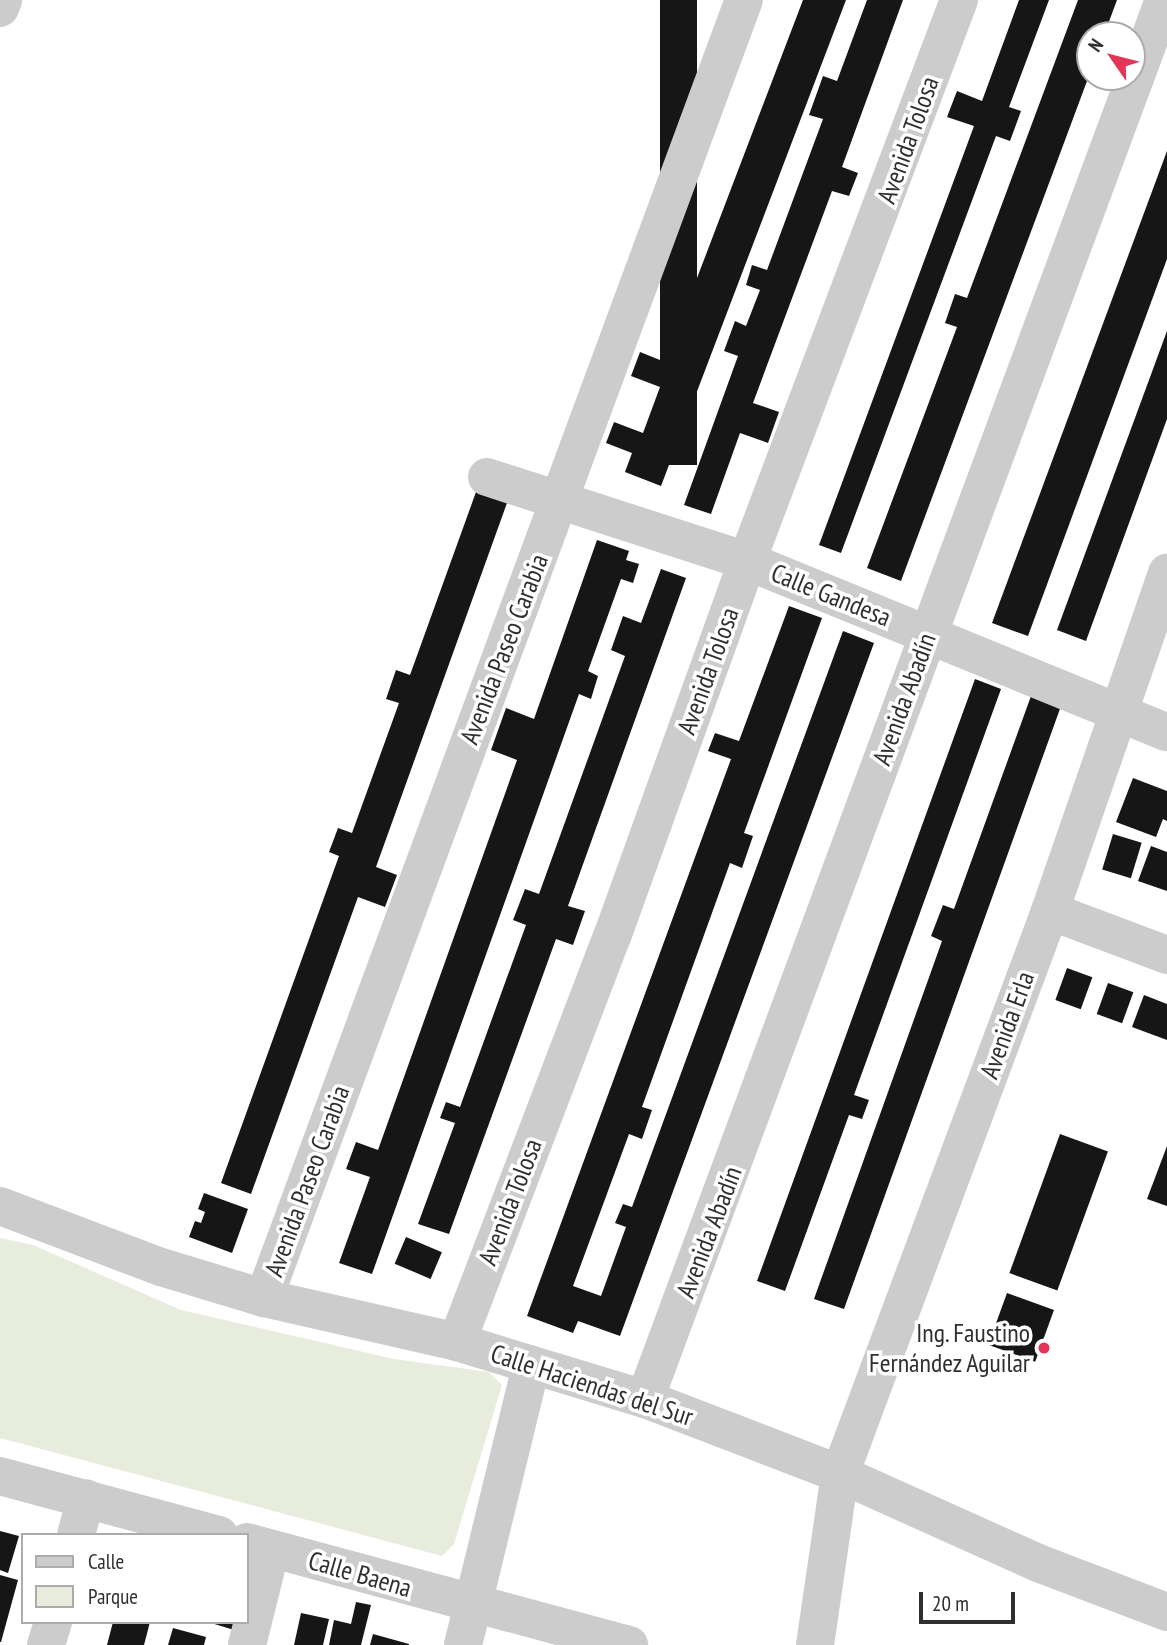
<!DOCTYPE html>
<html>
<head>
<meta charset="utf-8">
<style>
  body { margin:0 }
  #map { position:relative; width:1167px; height:1645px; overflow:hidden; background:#fff; font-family:"PT Sans Narrow",sans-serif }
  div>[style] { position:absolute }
  .green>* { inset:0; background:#e7ecdd }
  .building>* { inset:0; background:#161616; transform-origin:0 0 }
  .minor>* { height:38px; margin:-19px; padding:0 19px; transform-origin:19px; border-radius:19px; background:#ccc }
  .dots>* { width:19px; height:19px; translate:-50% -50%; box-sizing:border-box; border:4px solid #fff; border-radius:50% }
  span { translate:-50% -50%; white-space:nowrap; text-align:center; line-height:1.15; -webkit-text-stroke:7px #fff; paint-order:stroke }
  .street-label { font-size:26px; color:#2f2f2f }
  .poi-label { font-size:26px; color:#2f2f2f }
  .right { translate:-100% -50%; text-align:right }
  .legend { position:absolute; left:21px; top:1533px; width:228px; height:91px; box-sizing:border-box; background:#fff; border:2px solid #acacac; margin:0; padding:9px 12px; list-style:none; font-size:21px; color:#2f2f2f }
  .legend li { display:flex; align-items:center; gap:14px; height:35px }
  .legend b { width:35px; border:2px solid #acacac }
  .north { position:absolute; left:1076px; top:21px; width:70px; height:70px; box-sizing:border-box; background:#fff; border:2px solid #acacac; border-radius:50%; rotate:305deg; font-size:19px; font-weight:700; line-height:28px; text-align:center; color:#2f2f2f }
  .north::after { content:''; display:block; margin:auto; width:24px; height:32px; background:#e23557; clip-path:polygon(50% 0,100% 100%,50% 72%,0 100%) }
  .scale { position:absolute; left:919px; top:1592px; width:96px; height:32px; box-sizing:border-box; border:4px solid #2f2f2f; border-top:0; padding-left:9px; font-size:21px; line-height:24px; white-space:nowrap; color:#2f2f2f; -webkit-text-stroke:5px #fff; paint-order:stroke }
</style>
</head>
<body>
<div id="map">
  <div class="green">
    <div style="clip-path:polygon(0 1238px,33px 1245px,181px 1310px,394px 1359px,489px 1372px,502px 1385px,454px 1544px,442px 1556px,0 1438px)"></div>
  </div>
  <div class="building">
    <div style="left:660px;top:0;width:37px;height:465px"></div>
    <div style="clip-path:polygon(803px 0,846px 0,661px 486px,625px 472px,632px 453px,606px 443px,614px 422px,643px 433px,660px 387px,631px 376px,640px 352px,665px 362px)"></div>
    <div style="clip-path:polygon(867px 0,903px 0,842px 167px,858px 173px,849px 196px,832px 191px,753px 403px,779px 412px,768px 443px,740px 433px,711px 514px,684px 505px,738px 356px,724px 351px,735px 321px,746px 326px,760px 290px,746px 285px,752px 265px,767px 270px,823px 119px,809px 115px,823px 76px,837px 81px)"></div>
    <div style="clip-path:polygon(1019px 0,1049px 0,1009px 107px,1021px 111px,1010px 141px,996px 136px,841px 553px,819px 545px,974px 126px,947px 117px,957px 91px,982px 101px)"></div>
    <div style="clip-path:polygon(1078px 0,1117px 0,1104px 35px,1090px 35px,1090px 73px,901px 581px,867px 568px,957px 327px,945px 323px,955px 294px,967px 298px)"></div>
    <div style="clip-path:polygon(1167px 151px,1167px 259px,1028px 636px,992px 623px)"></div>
    <div style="clip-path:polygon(1167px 331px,1167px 419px,1086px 641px,1057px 630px)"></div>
    <div style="clip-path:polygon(476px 492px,507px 503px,376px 867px,397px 875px,385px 907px,358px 897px,251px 1194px,221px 1183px,339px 856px,329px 852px,338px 828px,352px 833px,399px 703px,386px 699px,396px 670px,410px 675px)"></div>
    <div style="clip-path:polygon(597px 540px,629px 551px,626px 560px,639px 564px,633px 583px,621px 579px,588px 671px,598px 676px,591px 699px,579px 694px,372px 1274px,339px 1263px,370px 1177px,346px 1169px,356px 1142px,378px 1150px,517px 760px,491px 750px,506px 708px,534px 719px)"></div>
    <div style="clip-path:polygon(661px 569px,686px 578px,568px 906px,585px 911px,573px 945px,556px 939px,449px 1234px,418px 1224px,455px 1123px,440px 1118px,446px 1102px,460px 1107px,526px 925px,513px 920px,525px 889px,539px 894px,625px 656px,611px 650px,623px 616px,641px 623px)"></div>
    <div style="clip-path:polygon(789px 606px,822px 618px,744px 833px,753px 836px,742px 868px,730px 863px,642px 1107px,652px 1110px,642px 1139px,629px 1134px,573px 1286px,601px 1296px,626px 1227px,615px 1223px,623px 1204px,632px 1207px,843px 631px,874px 643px,620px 1336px,578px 1321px,573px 1333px,527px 1316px,731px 759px,708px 751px,715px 733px,739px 741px)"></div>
    <div style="clip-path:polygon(975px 679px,1001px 689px,854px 1095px,869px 1100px,862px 1119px,849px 1115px,785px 1291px,757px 1281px)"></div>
    <div style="clip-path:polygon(1031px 696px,1061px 706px,844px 1309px,814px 1299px,942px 941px,931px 936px,943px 905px,954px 909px)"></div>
    <div style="clip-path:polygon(1133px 778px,1167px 791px,1167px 821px,1163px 819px,1156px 837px,1116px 822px)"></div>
    <div style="left:1113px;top:834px;width:30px;height:37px;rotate:17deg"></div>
    <div style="clip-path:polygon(1151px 846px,1167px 852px,1167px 891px,1138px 881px)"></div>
    <div style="left:1067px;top:968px;width:27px;height:34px;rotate:20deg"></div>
    <div style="left:1108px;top:983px;width:27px;height:33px;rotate:20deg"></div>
    <div style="clip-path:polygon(1144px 995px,1167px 1004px,1167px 1040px,1132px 1027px)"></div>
    <div style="left:1060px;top:1134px;width:51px;height:148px;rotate:20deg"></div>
    <div style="clip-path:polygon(1167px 1146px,1167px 1206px,1147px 1199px)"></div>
    <div style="clip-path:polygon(204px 1193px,248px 1209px,232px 1253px,189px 1237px,195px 1221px,201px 1223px,205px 1212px,198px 1209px)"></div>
    <div style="left:406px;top:1237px;width:39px;height:29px;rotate:23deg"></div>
    <div style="left:1007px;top:1293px;width:50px;height:55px;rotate:20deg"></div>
    <div style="clip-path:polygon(0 1531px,19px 1536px,8px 1573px,0 1570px)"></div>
    <div style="clip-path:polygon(0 1575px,18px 1580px,1px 1642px,0 1642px)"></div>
    <div style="clip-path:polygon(356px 1602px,371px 1605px,361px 1645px,329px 1645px,334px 1620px,351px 1624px)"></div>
    <div style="clip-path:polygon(301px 1613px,329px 1619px,323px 1645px,294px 1645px)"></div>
    <div style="clip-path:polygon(113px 1622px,150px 1622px,144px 1645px,107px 1645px)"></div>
    <div style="clip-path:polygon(208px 1622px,236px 1622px,234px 1630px)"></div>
    <div style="clip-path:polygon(173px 1628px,206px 1637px,204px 1645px,168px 1645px)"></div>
    <div style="clip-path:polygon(373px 1634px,409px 1644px,409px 1645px,370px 1645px)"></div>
  </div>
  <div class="minor">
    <div style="left:0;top:8px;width:9px;rotate:-69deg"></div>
    <div style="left:487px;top:477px;width:273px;rotate:17.9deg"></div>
    <div style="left:747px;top:561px;width:453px;rotate:22.2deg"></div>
    <div style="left:1050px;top:911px;width:125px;rotate:20.6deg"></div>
    <div style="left:0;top:1206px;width:172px;rotate:20.8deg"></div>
    <div style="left:161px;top:1267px;width:108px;rotate:16.8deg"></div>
    <div style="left:264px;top:1298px;width:198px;rotate:12.8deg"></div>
    <div style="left:457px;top:1342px;width:196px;rotate:16.9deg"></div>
    <div style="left:645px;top:1399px;width:209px;rotate:21deg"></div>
    <div style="left:840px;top:1474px;width:217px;rotate:24.2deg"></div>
    <div style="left:1038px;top:1563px;width:138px;rotate:20.8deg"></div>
    <div style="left:264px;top:1298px;width:1384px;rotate:-69.71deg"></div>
    <div style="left:457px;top:1342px;width:434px;rotate:-69.1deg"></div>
    <div style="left:612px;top:937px;width:400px;rotate:-70.2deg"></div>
    <div style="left:747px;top:561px;width:600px;rotate:-69.3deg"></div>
    <div style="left:645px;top:1399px;width:1492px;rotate:-69.65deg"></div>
    <div style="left:0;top:1476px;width:227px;rotate:15.1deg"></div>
    <div style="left:76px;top:1535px;width:38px;rotate:-75deg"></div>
    <div style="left:247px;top:1542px;width:396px;rotate:15.1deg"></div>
    <div style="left:46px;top:1645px;width:24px;rotate:-73deg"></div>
    <div style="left:247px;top:1645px;width:99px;rotate:-76deg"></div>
    <div style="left:463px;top:1645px;width:288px;rotate:-76.3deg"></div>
    <div style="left:815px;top:1645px;width:173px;rotate:-81.7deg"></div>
    <div style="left:840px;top:1474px;width:601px;rotate:-69.54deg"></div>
    <div style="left:1050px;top:911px;width:358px;rotate:-70.9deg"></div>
  </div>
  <div class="dots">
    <div style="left:1044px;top:1348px;background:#e23557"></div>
  </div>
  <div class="street-label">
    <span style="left:908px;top:140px;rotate:-70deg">Avenida Tolosa</span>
    <span style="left:831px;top:595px;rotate:22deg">Calle Gandesa</span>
    <span style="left:504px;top:649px;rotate:-69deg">Avenida Paseo Carabia</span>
    <span style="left:708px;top:671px;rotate:-70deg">Avenida Tolosa</span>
    <span style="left:904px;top:699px;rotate:-70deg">Avenida Abadín</span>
    <span style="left:1007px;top:1025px;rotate:-70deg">Avenida Erla</span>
    <span style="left:307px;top:1181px;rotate:-70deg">Avenida Paseo Carabia</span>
    <span style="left:510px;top:1202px;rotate:-69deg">Avenida Tolosa</span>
    <span style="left:709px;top:1232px;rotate:-69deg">Avenida Abadín</span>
    <span style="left:592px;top:1385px;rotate:18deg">Calle Haciendas del Sur</span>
    <span style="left:360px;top:1574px;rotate:16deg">Calle Baena</span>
  </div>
  <div class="poi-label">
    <span class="right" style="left:1030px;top:1348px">Ing. Faustino<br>Fernández Aguilar</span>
  </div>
  <ul class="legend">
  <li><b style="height:9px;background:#ccc"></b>Calle</li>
  <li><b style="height:19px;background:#e7ecdd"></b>Parque</li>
  </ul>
  <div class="north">N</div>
  <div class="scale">20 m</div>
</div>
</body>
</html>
